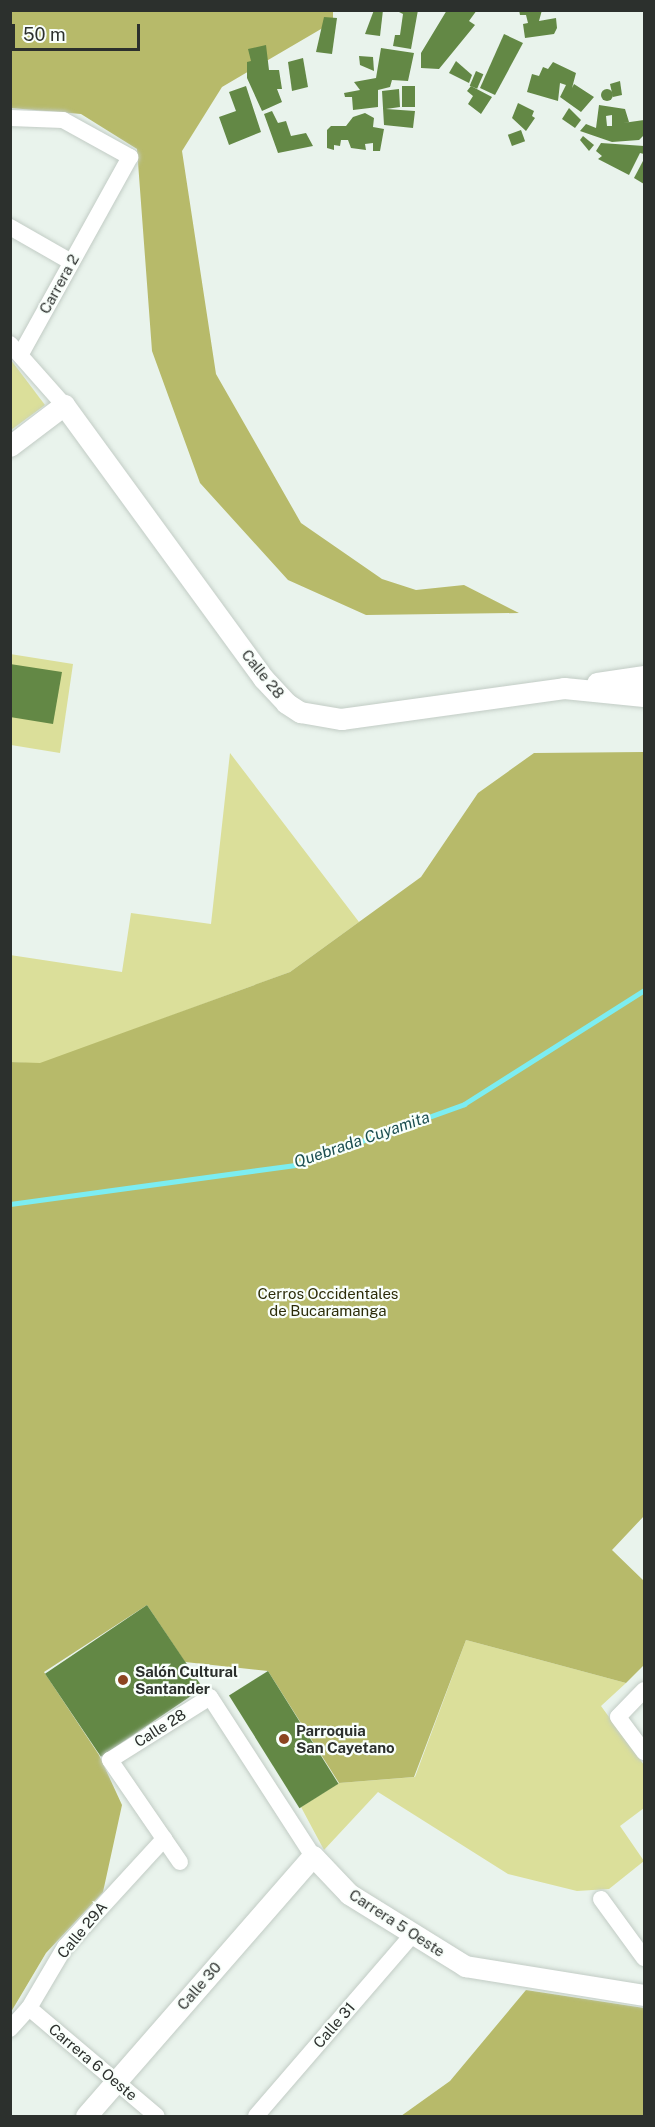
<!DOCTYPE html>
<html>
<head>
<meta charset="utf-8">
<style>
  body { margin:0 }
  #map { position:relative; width:655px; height:2127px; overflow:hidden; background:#e9f3ec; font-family:"Public Sans",sans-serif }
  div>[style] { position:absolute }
  .green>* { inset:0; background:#dbdf9a }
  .forest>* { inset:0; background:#b7ba6a }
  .stream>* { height:5px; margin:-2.5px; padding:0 2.5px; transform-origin:2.5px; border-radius:2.5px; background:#7cedf1 }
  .building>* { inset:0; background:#638845; transform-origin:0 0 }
  .round { border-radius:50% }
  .roads { filter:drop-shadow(0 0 2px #c2ccc5) drop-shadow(0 0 2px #c2ccc5) }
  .minor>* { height:16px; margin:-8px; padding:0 8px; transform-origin:8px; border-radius:8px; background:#fff }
  .tertiary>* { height:21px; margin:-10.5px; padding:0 10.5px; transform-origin:10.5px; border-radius:10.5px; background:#fff }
  .dots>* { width:16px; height:16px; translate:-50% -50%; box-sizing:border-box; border:3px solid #f9fffb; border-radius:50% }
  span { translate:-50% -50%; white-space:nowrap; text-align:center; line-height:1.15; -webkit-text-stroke:4.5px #f9fffb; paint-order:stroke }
  .street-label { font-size:15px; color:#2c302d }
  .park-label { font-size:15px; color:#2c2c09 }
  .poi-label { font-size:15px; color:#2c302d; font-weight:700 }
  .left { translate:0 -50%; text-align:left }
  .water-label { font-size:16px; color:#1b4e50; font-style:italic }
  .frame { position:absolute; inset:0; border:12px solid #2c302d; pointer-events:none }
  .scale { position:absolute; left:12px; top:24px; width:128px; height:27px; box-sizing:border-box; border:3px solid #2c302d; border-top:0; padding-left:8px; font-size:18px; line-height:21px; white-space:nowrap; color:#2c302d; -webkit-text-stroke:4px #f9fffb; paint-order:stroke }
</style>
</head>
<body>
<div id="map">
  <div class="green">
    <div style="clip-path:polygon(11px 360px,45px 405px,11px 430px)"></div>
    <div style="clip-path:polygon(10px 654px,73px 664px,60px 753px,11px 745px)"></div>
    <div style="clip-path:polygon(230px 753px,359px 922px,290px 972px,40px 1064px,11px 1062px,10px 955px,122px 972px,131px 913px,211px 924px)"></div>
    <div style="clip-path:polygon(466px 1640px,626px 1683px,601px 1706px,644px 1765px,644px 1808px,620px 1826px,644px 1861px,609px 1889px,577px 1891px,508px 1874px,378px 1792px,324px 1850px,301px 1807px,339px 1783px,415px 1777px)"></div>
  </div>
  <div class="forest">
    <div style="clip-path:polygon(11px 11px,333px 11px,333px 22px,222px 87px,182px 151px,216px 374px,301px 523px,382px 579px,416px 590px,464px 585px,519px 613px,366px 615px,288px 580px,200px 483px,152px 351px,137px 149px,81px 114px,11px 108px)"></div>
    <div style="clip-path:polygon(644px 752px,644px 1516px,612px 1550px,644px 1581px,644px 1665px,626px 1683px,466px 1640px,414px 1777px,339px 1783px,268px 1671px,185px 1662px,147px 1605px,44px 1672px,99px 1755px,122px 1805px,103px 1892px,46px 1953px,11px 2012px,10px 1062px,40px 1063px,290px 972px,421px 877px,478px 793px,534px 753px)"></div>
    <div style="clip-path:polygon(526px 1990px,644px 2008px,644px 2116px,401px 2116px,450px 2081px)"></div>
  </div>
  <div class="stream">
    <div style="left:10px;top:1204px;width:288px;rotate:-7.8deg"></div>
    <div style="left:295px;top:1165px;width:180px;rotate:-19.8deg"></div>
    <div style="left:464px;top:1104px;width:213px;rotate:-32.3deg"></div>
  </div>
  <div class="building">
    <div style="clip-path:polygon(374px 10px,383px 10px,380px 36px,365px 34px)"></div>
    <div style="clip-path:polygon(395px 10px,418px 10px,411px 49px,393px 46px,395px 35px,400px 35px,403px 14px)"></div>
    <div style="clip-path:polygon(447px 10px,477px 10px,469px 21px,475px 25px,439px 69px,421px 68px,421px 53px)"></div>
    <div style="clip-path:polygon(519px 10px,542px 10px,539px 21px,556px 18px,557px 28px,554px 34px,525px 38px,523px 24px,528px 23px,526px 15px,520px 15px)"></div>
    <div style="clip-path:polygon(324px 17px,337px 18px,332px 54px,316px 52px)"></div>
    <div style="clip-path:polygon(504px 34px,523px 43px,495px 95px,480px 88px)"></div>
    <div style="clip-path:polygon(266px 45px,269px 70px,279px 70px,282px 89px,277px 89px,282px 102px,262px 111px,247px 78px,247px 62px,251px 61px,248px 49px)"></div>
    <div style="clip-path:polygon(381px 48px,414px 53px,408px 81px,392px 80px,390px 87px,378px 90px,378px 107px,353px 110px,352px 97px,345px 97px,344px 93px,360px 90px,354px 82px,376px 78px)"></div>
    <div style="clip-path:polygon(359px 56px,373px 57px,374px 71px,360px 65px)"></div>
    <div style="clip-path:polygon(303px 58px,308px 87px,292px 91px,288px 62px)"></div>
    <div style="clip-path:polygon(456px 61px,472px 75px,469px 83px,449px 73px)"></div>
    <div style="clip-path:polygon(553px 62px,576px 73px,572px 88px,574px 84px,594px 97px,581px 112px,560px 97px,566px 85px,560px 83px,558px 101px,527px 92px,532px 74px,539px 76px,543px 67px,548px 69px)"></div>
    <div style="left:476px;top:71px;width:8px;height:16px;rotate:23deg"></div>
    <div style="clip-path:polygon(620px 81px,622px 95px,613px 97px,610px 84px)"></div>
    <div style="clip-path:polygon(246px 86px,261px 132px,229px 145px,219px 117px,236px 111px,229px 92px)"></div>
    <div style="left:402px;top:86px;width:13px;height:21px"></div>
    <div style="clip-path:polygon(471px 86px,492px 97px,481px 114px,468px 104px,473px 96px,467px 91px)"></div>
    <div class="round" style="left:601px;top:89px;width:12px;height:12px"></div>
    <div style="clip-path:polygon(399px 89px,400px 107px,386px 109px,415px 111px,413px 128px,384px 125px,382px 91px)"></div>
    <div style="clip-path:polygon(518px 103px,534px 111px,532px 116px,535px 118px,526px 131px,512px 118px)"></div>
    <div style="clip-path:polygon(evenodd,599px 105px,625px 109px,629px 122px,623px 123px,644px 120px,644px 135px,639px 140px,612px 142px,580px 131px,586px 124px,596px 128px,599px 105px,612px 115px,612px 126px,607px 126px,606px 116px,612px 115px)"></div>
    <div style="clip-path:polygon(569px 108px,581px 120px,575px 128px,562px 119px)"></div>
    <div style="clip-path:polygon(272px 111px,278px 123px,286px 121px,291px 136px,306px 133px,313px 146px,278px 153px,264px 114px)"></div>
    <div style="clip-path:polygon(365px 113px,374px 118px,373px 127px,384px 129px,380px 151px,373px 151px,373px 143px,365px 144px,366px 150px,351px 148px,348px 140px,341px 140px,340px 146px,334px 145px,334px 150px,327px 148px,327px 130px,331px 126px,346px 126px,353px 117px)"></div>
    <div style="left:521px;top:130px;width:12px;height:14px;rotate:70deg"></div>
    <div style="clip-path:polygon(583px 136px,594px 145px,589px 151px,580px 140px)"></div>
    <div style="clip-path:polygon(601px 143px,644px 146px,644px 154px,640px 153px,629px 175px,598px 159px,602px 156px,596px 151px)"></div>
    <div style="clip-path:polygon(644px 159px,644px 184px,634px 178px)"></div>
    <div style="clip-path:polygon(10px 664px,62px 672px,53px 724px,10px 717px)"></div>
    <div style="left:147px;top:1605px;width:100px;height:123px;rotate:56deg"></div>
    <div style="left:268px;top:1671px;width:133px;height:46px;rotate:58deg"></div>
  </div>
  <div class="roads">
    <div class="minor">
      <div style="left:10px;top:118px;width:53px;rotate:2.2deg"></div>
      <div style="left:63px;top:120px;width:77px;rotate:28.9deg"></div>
      <div style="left:130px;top:157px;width:223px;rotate:119deg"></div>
      <div style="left:10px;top:227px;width:70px;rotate:29.8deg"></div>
      <div style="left:10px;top:344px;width:81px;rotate:48.5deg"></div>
      <div style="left:644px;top:1690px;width:37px;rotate:134deg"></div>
      <div style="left:618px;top:1717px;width:44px;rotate:53.4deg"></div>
      <div style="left:180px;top:1862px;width:124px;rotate:-124.5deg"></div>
      <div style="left:110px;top:1760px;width:118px;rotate:-32.2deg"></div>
      <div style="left:210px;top:1697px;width:189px;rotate:57.1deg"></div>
      <div style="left:601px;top:1899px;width:73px;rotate:53.9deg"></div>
      <div style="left:29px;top:2008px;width:167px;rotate:40.2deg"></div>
      <div style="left:10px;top:2029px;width:28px;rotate:-48deg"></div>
      <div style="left:29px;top:2008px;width:71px;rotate:-59.5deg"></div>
      <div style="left:65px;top:1947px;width:147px;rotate:-47.5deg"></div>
      <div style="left:256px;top:2116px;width:240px;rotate:-49.2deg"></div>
    </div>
    <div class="tertiary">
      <div style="left:10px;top:446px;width:68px;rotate:-37.2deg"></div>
      <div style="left:64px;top:405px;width:338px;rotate:53.9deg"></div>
      <div style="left:263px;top:678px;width:34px;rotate:47deg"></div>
      <div style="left:286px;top:703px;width:17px;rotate:33deg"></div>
      <div style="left:300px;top:712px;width:42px;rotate:9.7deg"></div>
      <div style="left:341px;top:719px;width:225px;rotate:-7.9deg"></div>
      <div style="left:564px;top:688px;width:80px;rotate:5.7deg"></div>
      <div style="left:597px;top:683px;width:48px;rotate:-8.5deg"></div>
      <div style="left:86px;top:2116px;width:345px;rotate:-48.9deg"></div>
      <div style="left:313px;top:1856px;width:52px;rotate:46.5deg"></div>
      <div style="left:349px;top:1894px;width:137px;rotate:31.8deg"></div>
      <div style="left:465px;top:1966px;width:181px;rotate:9.2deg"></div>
    </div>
  </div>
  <div class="dots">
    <div style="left:123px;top:1680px;background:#8c4521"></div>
    <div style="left:284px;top:1739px;background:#8c4521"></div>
  </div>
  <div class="street-label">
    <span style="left:59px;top:284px;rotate:-61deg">Carrera 2</span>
    <span style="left:263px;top:674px;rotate:51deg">Calle 28</span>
    <span style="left:160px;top:1728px;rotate:-32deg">Calle 28</span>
    <span style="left:397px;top:1923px;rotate:33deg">Carrera 5 Oeste</span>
    <span style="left:82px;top:1930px;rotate:-50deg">Calle 29A</span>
    <span style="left:199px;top:1986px;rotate:-49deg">Calle 30</span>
    <span style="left:334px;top:2025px;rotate:-49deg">Calle 31</span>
    <span style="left:93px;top:2062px;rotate:40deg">Carrera 6 Oeste</span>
  </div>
  <div class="park-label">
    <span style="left:328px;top:1302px">Cerros Occidentales<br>de Bucaramanga</span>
  </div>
  <div class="poi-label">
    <span class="left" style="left:135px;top:1680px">Salón Cultural<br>Santander</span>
    <span class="left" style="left:296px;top:1739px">Parroquia<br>San Cayetano</span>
  </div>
  <div class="water-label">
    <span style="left:362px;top:1140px;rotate:-19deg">Quebrada Cuyamita</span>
  </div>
  <div class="frame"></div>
  <div class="scale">50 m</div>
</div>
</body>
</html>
